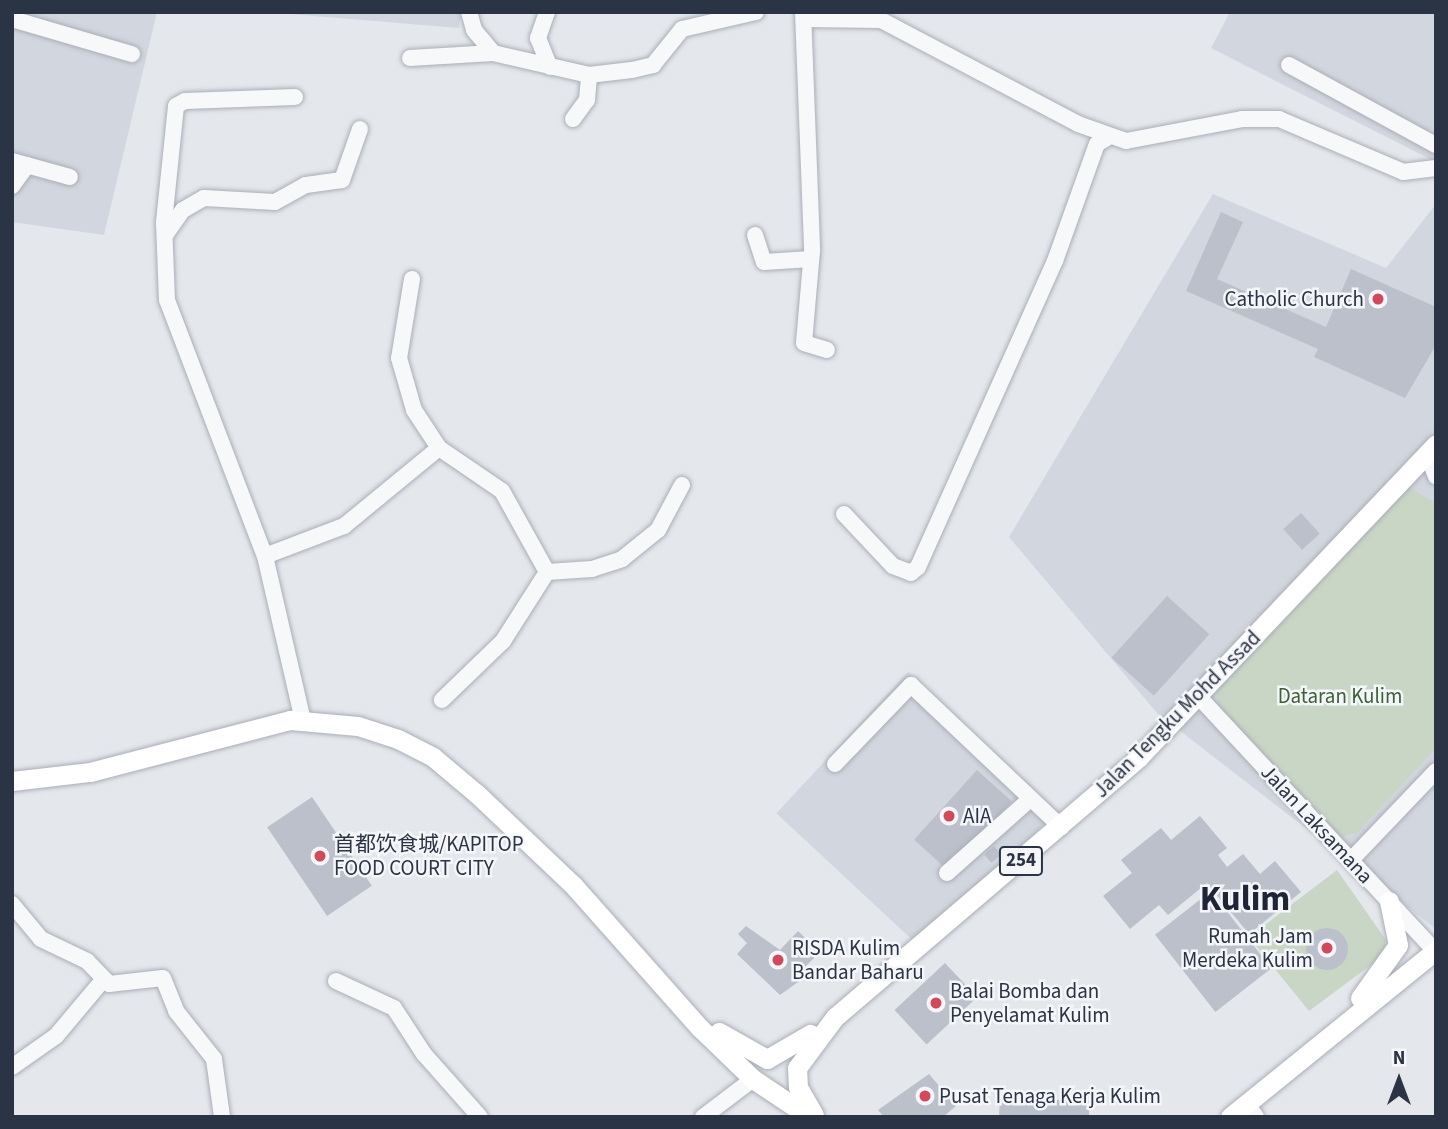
<!DOCTYPE html>
<html>
<head>
<meta charset="utf-8">
<style>
  body { margin:0 }
  #map { position:relative; width:1448px; height:1129px; overflow:hidden; background:#e4e7ec; font-family:"Source Sans 3","Noto Sans SC",sans-serif }
  div>[style] { position:absolute }
  .built>* { inset:0; background:#d2d6de; transform-origin:0 0 }
  .green>* { inset:0; background:#c9d6c5 }
  .building>* { inset:0; background:#bbc0ca; transform-origin:0 0 }
  .round { border-radius:50% }
  .roads { filter:drop-shadow(0 0 2px #a9aeb7) drop-shadow(0 0 2px #a9aeb7) }
  .minor>* { height:16px; margin:-8px; padding:0 8px; transform-origin:8px; border-radius:8px; background:#f7f8fa }
  .major>* { height:19px; margin:-9.5px; padding:0 9.5px; transform-origin:9.5px; border-radius:9.5px; background:#fff }
  .dots>* { width:19px; height:19px; translate:-50% -50%; box-sizing:border-box; border:4px solid #f4f6f9; border-radius:50% }
  span { translate:-50% -50%; white-space:nowrap; text-align:center; line-height:1.15; -webkit-text-stroke:5px #f4f6f9; paint-order:stroke }
  .shield-label span { padding:2px 5px; background:#f4f6f9; border:2px solid; border-radius:5px; -webkit-text-stroke-width:0 }
  .shield-label { font-size:19px; color:#2b3445; font-weight:700 }
  .poi-label { font-size:21px; color:#2b3445 }
  .right { translate:-100% -50%; text-align:right }
  .left { translate:0 -50%; text-align:left }
  .park-label { font-size:21px; color:#3f6138 }
  .street-label { font-size:21px; color:#2b3445 }
  .town-label { font-size:35px; color:#1d2536; font-weight:700 }
  .frame { position:absolute; inset:0; border:14px solid #2b3445; pointer-events:none }
  .north { position:absolute; left:1364px; top:1045px; width:70px; height:70px; -webkit-text-stroke:5px #f4f6f9; paint-order:stroke; rotate:0deg; font-size:19px; font-weight:700; line-height:28px; text-align:center; color:#2b3445 }
  .north::after { content:''; display:block; margin:auto; width:24px; height:32px; background:#2b3445; clip-path:polygon(50% 0,100% 100%,50% 72%,0 100%) }
</style>
</head>
<body>
<div id="map">
  <div class="built">
    <div style="clip-path:polygon(12px 12px,157px 12px,104px 235px,12px 222px)"></div>
    <div style="clip-path:polygon(266px 12px,460px 12px,459px 28px)"></div>
    <div style="clip-path:polygon(1230px 12px,1436px 12px,1436px 162px,1211px 48px)"></div>
    <div style="clip-path:polygon(1213px 194px,1386px 268px,1436px 204px,1436px 929px,1157px 713px,1009px 537px)"></div>
    <div style="left:908px;top:672px;width:203px;height:193px;rotate:43deg"></div>
  </div>
  <div class="green">
    <div style="clip-path:polygon(1405px 485px,1436px 503px,1436px 748px,1357px 833px,1341px 836px,1221px 710px,1216px 697px,1220px 686px)"></div>
    <div style="clip-path:polygon(1337px 870px,1386px 940px,1383px 956px,1309px 1011px,1249px 937px)"></div>
  </div>
  <div class="building">
    <div style="clip-path:polygon(1221px 212px,1243px 222px,1217px 279px,1326px 327px,1351px 269px,1436px 307px,1436px 345px,1405px 398px,1314px 357px,1318px 349px,1186px 291px)"></div>
    <div style="left:1301px;top:513px;width:28px;height:24px;rotate:48deg"></div>
    <div style="left:1167px;top:596px;width:57px;height:83px;rotate:42deg"></div>
    <div style="left:977px;top:770px;width:47px;height:94px;rotate:42deg"></div>
    <div style="left:312px;top:797px;width:107px;height:54px;rotate:56deg"></div>
    <div style="clip-path:polygon(1200px 816px,1227px 848px,1218px 855px,1227px 867px,1243px 854px,1260px 874px,1275px 861px,1301px 892px,1249px 934px,1207px 883px,1168px 915px,1159px 905px,1130px 929px,1103px 896px,1132px 873px,1121px 860px,1161px 828px,1171px 840px)"></div>
    <div style="left:994px;top:846px;width:11px;height:13px;rotate:49deg"></div>
    <div style="left:1211px;top:891px;width:98px;height:71px;rotate:52deg"></div>
    <div style="clip-path:polygon(746px 926px,780px 950px,798px 931px,820px 952px,805px 967px,812px 972px,780px 995px,737px 954px,747px 943px,738px 934px)"></div>
    <div class="round" style="left:1306px;top:928px;width:42px;height:42px"></div>
    <div style="left:945px;top:963px;width:47px;height:69px;rotate:47deg"></div>
    <div style="clip-path:polygon(929px 1074px,956px 1106px,943px 1117px,884px 1117px,878px 1110px)"></div>
    <div style="clip-path:polygon(1000px 1098px,1089px 1101px,1089px 1117px,999px 1117px)"></div>
  </div>
  <div class="roads">
    <div class="minor">
      <div style="left:469px;top:12px;width:19px;rotate:74deg"></div>
      <div style="left:474px;top:30px;width:30px;rotate:50deg"></div>
      <div style="left:547px;top:12px;width:28px;rotate:109deg"></div>
      <div style="left:538px;top:38px;width:31px;rotate:68deg"></div>
      <div style="left:803px;top:12px;width:239px;rotate:87.8deg"></div>
      <div style="left:812px;top:251px;width:92px;rotate:95deg"></div>
      <div style="left:804px;top:343px;width:24px;rotate:17deg"></div>
      <div style="left:12px;top:19px;width:125px;rotate:16.3deg"></div>
      <div style="left:805px;top:19px;width:76px;rotate:0.8deg"></div>
      <div style="left:881px;top:20px;width:223px;rotate:27.8deg"></div>
      <div style="left:1078px;top:124px;width:51px;rotate:19.5deg"></div>
      <div style="left:1126px;top:141px;width:118px;rotate:-10.7deg"></div>
      <div style="left:1242px;top:119px;width:37px"></div>
      <div style="left:1279px;top:119px;width:135px;rotate:23.1deg"></div>
      <div style="left:1403px;top:172px;width:33px;rotate:-7deg"></div>
      <div style="left:410px;top:58px;width:83px;rotate:-3.4deg"></div>
      <div style="left:493px;top:53px;width:98px;rotate:12.9deg"></div>
      <div style="left:589px;top:75px;width:43px;rotate:-6.6deg"></div>
      <div style="left:632px;top:70px;width:22px;rotate:-13deg"></div>
      <div style="left:653px;top:65px;width:46px;rotate:-51.1deg"></div>
      <div style="left:682px;top:29px;width:76px;rotate:-12.9deg"></div>
      <div style="left:1289px;top:65px;width:167px;rotate:28.6deg"></div>
      <div style="left:295px;top:97px;width:110px;rotate:177.9deg"></div>
      <div style="left:185px;top:101px;width:10px;rotate:151deg"></div>
      <div style="left:176px;top:106px;width:118px;rotate:95.9deg"></div>
      <div style="left:164px;top:223px;width:77px;rotate:87.8deg"></div>
      <div style="left:167px;top:300px;width:274px;rotate:69.1deg"></div>
      <div style="left:265px;top:556px;width:168px;rotate:77deg"></div>
      <div style="left:573px;top:119px;width:24px;rotate:-54deg"></div>
      <div style="left:587px;top:100px;width:25px;rotate:-85deg"></div>
      <div style="left:12px;top:161px;width:60px;rotate:15.4deg"></div>
      <div style="left:12px;top:186px;width:26px;rotate:-54deg"></div>
      <div style="left:166px;top:234px;width:29px;rotate:-55deg"></div>
      <div style="left:183px;top:210px;width:24px;rotate:-30deg"></div>
      <div style="left:204px;top:198px;width:71px;rotate:3.2deg"></div>
      <div style="left:275px;top:202px;width:35px;rotate:-29deg"></div>
      <div style="left:306px;top:185px;width:36px;rotate:-8deg"></div>
      <div style="left:342px;top:180px;width:54px;rotate:-70.6deg"></div>
      <div style="left:755px;top:235px;width:28px;rotate:72deg"></div>
      <div style="left:764px;top:262px;width:47px;rotate:-3.7deg"></div>
      <div style="left:412px;top:279px;width:80px;rotate:99.3deg"></div>
      <div style="left:399px;top:358px;width:54px;rotate:73.9deg"></div>
      <div style="left:414px;top:410px;width:45px;rotate:56.7deg"></div>
      <div style="left:439px;top:448px;width:76px;rotate:34.3deg"></div>
      <div style="left:502px;top:491px;width:93px;rotate:60.9deg"></div>
      <div style="left:547px;top:572px;width:82px;rotate:122.5deg"></div>
      <div style="left:503px;top:641px;width:85px;rotate:136deg"></div>
      <div style="left:1427px;top:453px;width:25px;rotate:69deg"></div>
      <div style="left:844px;top:514px;width:71px;rotate:46.7deg"></div>
      <div style="left:893px;top:566px;width:19px;rotate:21deg"></div>
      <div style="left:911px;top:573px;width:9px;rotate:-41deg"></div>
      <div style="left:918px;top:567px;width:335px;rotate:-65.9deg"></div>
      <div style="left:1055px;top:261px;width:124px;rotate:-70.3deg"></div>
      <div style="left:1097px;top:144px;width:13px;rotate:-32deg"></div>
      <div style="left:265px;top:556px;width:85px;rotate:-20.8deg"></div>
      <div style="left:344px;top:526px;width:123px;rotate:-39.4deg"></div>
      <div style="left:547px;top:572px;width:45px;rotate:-3.8deg"></div>
      <div style="left:592px;top:569px;width:32px;rotate:-18deg"></div>
      <div style="left:622px;top:559px;width:46px;rotate:-38.9deg"></div>
      <div style="left:658px;top:530px;width:51px;rotate:-61.9deg"></div>
      <div style="left:1199px;top:697px;width:348px;rotate:47.1deg"></div>
      <div style="left:835px;top:764px;width:110px;rotate:-46.1deg"></div>
      <div style="left:911px;top:685px;width:207px;rotate:43.4deg"></div>
      <div style="left:1351px;top:860px;width:123px;rotate:-46.3deg"></div>
      <div style="left:947px;top:873px;width:111px;rotate:-41.7deg"></div>
      <div style="left:12px;top:904px;width:45px;rotate:50.4deg"></div>
      <div style="left:41px;top:939px;width:51px;rotate:25.6deg"></div>
      <div style="left:87px;top:961px;width:32px;rotate:46deg"></div>
      <div style="left:109px;top:984px;width:54px;rotate:-6.3deg"></div>
      <div style="left:163px;top:978px;width:35px;rotate:68deg"></div>
      <div style="left:176px;top:1011px;width:61px;rotate:51.6deg"></div>
      <div style="left:214px;top:1059px;width:59px;rotate:82.1deg"></div>
      <div style="left:336px;top:981px;width:64px;rotate:25deg"></div>
      <div style="left:394px;top:1008px;width:55px;rotate:56.9deg"></div>
      <div style="left:424px;top:1054px;width:84px;rotate:48.4deg"></div>
      <div style="left:12px;top:1067px;width:54px;rotate:-35.2deg"></div>
      <div style="left:56px;top:1036px;width:73px;rotate:-50deg"></div>
      <div style="left:1247px;top:1104px;width:16px;rotate:55deg"></div>
      <div style="left:703px;top:1117px;width:63px;rotate:-37.2deg"></div>
    </div>
    <div class="major">
      <div style="left:12px;top:781px;width:79px;rotate:-6.6deg"></div>
      <div style="left:90px;top:772px;width:207px;rotate:-14.6deg"></div>
      <div style="left:290px;top:720px;width:68px;rotate:5deg"></div>
      <div style="left:358px;top:726px;width:42px;rotate:18deg"></div>
      <div style="left:398px;top:739px;width:39px;rotate:27deg"></div>
      <div style="left:433px;top:757px;width:57px;rotate:40.1deg"></div>
      <div style="left:477px;top:794px;width:132px;rotate:43.5deg"></div>
      <div style="left:573px;top:885px;width:191px;rotate:48.4deg"></div>
      <div style="left:700px;top:1028px;width:74px;rotate:43.9deg"></div>
      <div style="left:753px;top:1079px;width:69px;rotate:33.7deg"></div>
      <div style="left:1360px;top:998px;width:65px;rotate:-54.4deg"></div>
      <div style="left:1398px;top:945px;width:45px;rotate:-101.6deg"></div>
      <div style="left:719px;top:1032px;width:55px;rotate:29.4deg"></div>
      <div style="left:767px;top:1059px;width:50px;rotate:-30.2deg"></div>
      <div style="left:814px;top:1115px;width:32px;rotate:-120deg"></div>
      <div style="left:798px;top:1087px;width:19px;rotate:-93deg"></div>
      <div style="left:797px;top:1068px;width:64px;rotate:-53.3deg"></div>
      <div style="left:835px;top:1017px;width:400px;rotate:-40.5deg"></div>
      <div style="left:1139px;top:757px;width:431px;rotate:-46.5deg"></div>
      <div style="left:1230px;top:1117px;width:265px;rotate:-39deg"></div>
    </div>
  </div>
  <div class="dots">
    <div style="left:1378px;top:299px;background:#d1495b"></div>
    <div style="left:949px;top:816px;background:#d1495b"></div>
    <div style="left:320px;top:856px;background:#d1495b"></div>
    <div style="left:1327px;top:948px;background:#d1495b"></div>
    <div style="left:778px;top:960px;background:#d1495b"></div>
    <div style="left:936px;top:1003px;background:#d1495b"></div>
    <div style="left:925px;top:1096px;background:#d1495b"></div>
  </div>
  <div class="shield-label">
    <span style="left:1021px;top:861px">254</span>
  </div>
  <div class="poi-label">
    <span class="right" style="left:1364px;top:299px">Catholic Church</span>
    <span class="left" style="left:963px;top:816px">AIA</span>
    <span class="left" style="left:334px;top:856px">首都饮食城/KAPITOP<br>FOOD COURT CITY</span>
    <span class="right" style="left:1313px;top:948px">Rumah Jam<br>Merdeka Kulim</span>
    <span class="left" style="left:792px;top:960px">RISDA Kulim<br>Bandar Baharu</span>
    <span class="left" style="left:950px;top:1003px">Balai Bomba dan<br>Penyelamat Kulim</span>
    <span class="left" style="left:939px;top:1096px">Pusat Tenaga Kerja Kulim</span>
  </div>
  <div class="park-label">
    <span style="left:1340px;top:696px">Dataran Kulim</span>
  </div>
  <div class="street-label">
    <span style="left:1177px;top:714px;rotate:-45deg">Jalan Tengku Mohd Assad</span>
    <span style="left:1317px;top:824px;rotate:47deg">Jalan Laksamana</span>
  </div>
  <div class="town-label">
    <span style="left:1245px;top:899px">Kulim</span>
  </div>
  <div class="frame"></div>
  <div class="north">N</div>
</div>
</body>
</html>
